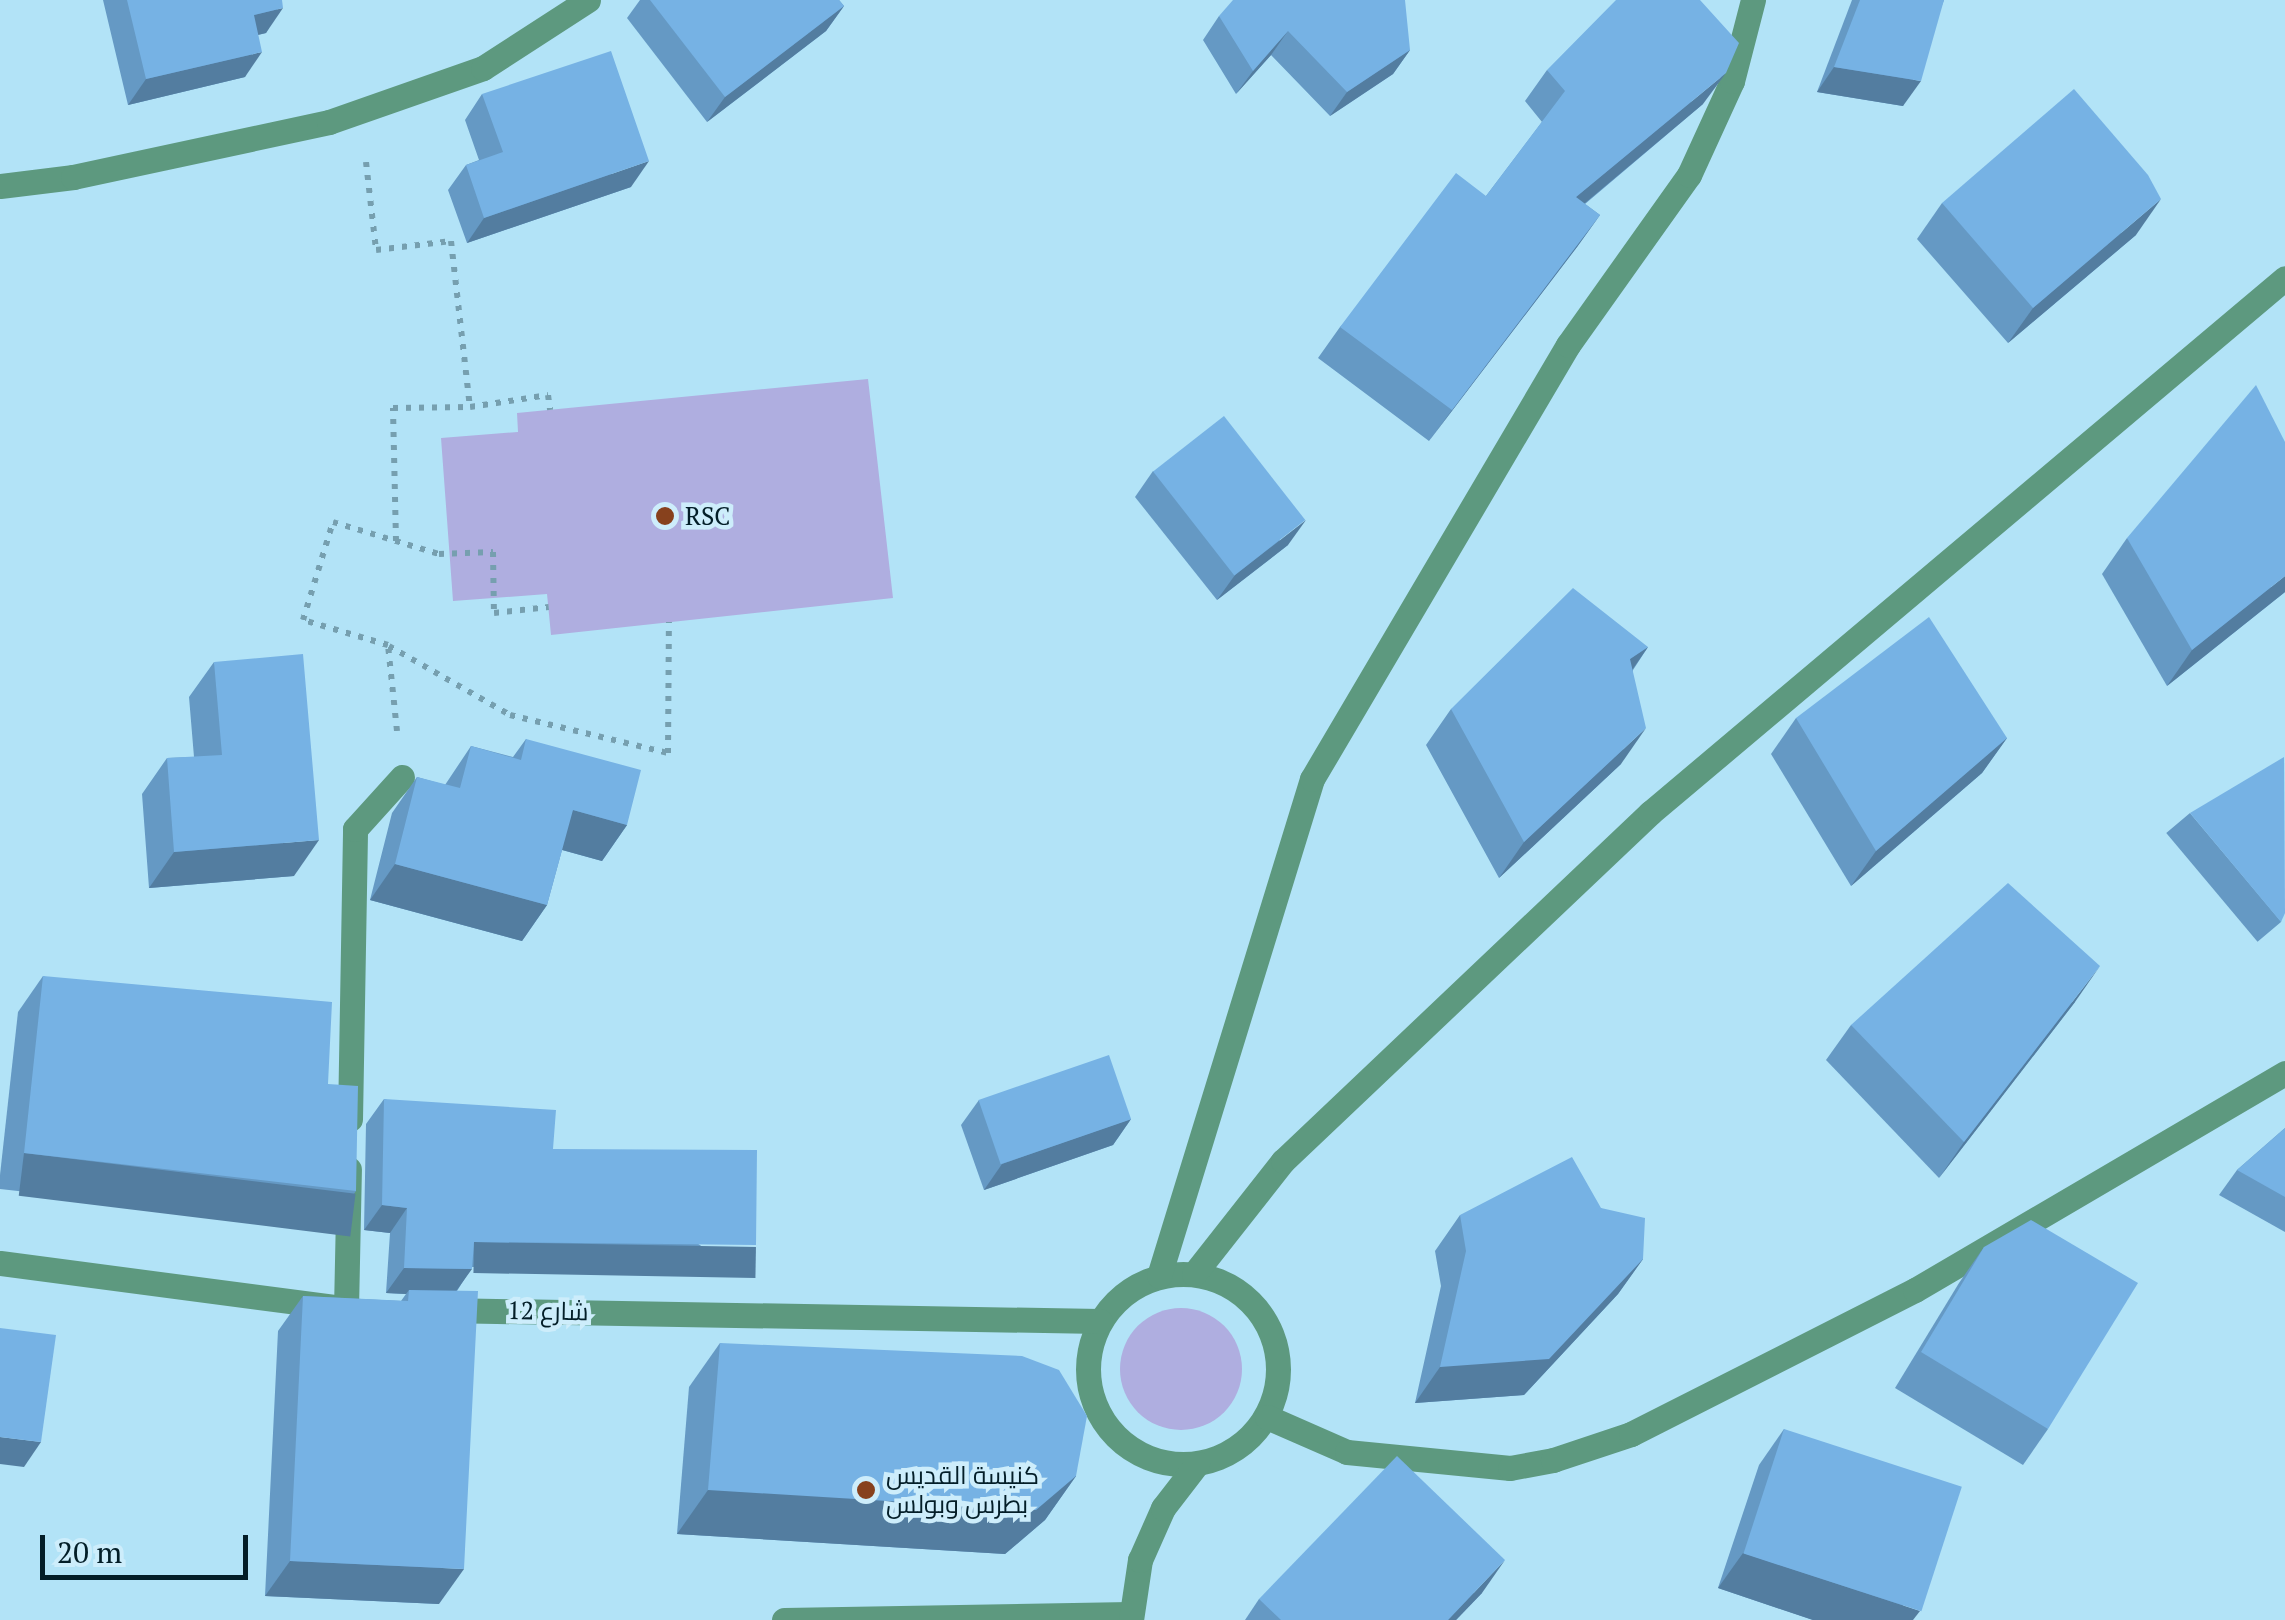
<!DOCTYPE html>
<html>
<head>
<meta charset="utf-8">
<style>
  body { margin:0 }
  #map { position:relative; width:2285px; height:1620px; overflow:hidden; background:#b2e3f7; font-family:"PT Serif",Cairo,serif }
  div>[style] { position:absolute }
  .green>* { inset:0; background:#afaee0 }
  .round { border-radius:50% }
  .path>* { height:6px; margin-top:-3px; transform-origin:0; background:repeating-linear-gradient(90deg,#769faf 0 5px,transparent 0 13px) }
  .street>* { height:25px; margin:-12.5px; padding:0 12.5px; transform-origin:12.5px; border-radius:12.5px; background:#5d997f }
  .street>.ring { margin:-12.5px; padding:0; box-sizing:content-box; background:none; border:25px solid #5d997f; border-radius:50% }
  .wall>* { inset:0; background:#6599c4; transform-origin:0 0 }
  .shaded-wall>* { inset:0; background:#537da0; transform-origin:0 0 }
  .building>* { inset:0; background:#76b2e4; transform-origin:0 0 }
  .dots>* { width:28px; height:28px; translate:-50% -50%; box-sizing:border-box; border:5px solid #cdedfb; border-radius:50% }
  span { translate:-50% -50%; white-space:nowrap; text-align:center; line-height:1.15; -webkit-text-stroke:9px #cdedfb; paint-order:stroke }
  .poi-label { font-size:25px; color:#031e28 }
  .left { translate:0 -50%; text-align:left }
  .street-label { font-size:25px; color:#031e28 }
  .scale { position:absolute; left:40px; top:1535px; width:208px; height:45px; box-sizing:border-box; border:5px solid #031e28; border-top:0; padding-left:12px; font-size:30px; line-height:35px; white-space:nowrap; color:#031e28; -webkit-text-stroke:8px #cdedfb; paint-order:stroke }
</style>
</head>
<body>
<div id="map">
  <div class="green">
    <div style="clip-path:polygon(868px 379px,893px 598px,551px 635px,547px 594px,453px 601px,441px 438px,518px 432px,517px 413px)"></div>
    <div class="round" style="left:1120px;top:1308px;width:122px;height:122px"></div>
  </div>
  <div class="path">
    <div style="left:366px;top:162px;width:89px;rotate:83.5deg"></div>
    <div style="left:376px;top:250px;width:76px;rotate:-6.8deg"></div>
    <div style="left:451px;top:241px;width:167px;rotate:83.5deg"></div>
    <div style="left:396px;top:541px;width:133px;rotate:-91.3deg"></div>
    <div style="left:393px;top:408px;width:77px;rotate:-0.7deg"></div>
    <div style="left:470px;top:407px;width:79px;rotate:-8.7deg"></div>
    <div style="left:548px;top:395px;width:15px;rotate:82deg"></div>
    <div style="left:389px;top:646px;width:139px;rotate:29.7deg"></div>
    <div style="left:510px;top:715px;width:163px;rotate:13.5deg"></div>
    <div style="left:668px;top:753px;width:131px;rotate:-89.6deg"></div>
    <div style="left:397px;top:731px;width:86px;rotate:-96deg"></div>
    <div style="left:388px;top:645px;width:89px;rotate:-163.6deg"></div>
    <div style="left:303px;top:620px;width:102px;rotate:-73deg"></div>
    <div style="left:333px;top:522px;width:111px;rotate:16.8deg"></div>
    <div style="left:439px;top:554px;width:54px;rotate:-2.1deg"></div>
    <div style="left:493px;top:552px;width:61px;rotate:89.1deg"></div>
    <div style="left:494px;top:613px;width:55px;rotate:-6.2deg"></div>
  </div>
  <div class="street">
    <div style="left:0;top:186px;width:74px;rotate:-7deg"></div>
    <div style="left:73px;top:177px;width:262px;rotate:-12.1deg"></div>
    <div style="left:329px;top:122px;width:163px;rotate:-19.3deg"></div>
    <div style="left:483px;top:68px;width:125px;rotate:-32.9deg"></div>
    <div style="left:350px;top:1119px;width:290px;rotate:-89deg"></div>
    <div style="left:355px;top:829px;width:70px;rotate:-47.9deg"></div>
    <div style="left:0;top:1263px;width:335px;rotate:7.5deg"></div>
    <div class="ring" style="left:1088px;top:1274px;width:165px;height:165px"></div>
    <div style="left:1194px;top:1274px;width:144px;rotate:-51.8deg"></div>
    <div style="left:1283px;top:1161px;width:506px;rotate:-43.48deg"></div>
    <div style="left:1650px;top:813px;width:830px;rotate:-40.11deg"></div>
    <div style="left:1159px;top:1276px;width:520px;rotate:-72.89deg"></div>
    <div style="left:1312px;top:779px;width:504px;rotate:-59.47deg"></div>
    <div style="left:1568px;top:345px;width:209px;rotate:-54.6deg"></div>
    <div style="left:1689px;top:175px;width:103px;rotate:-65.4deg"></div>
    <div style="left:1732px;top:81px;width:84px;rotate:-75.5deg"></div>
    <div style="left:346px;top:1309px;width:140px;rotate:-88.8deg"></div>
    <div style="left:442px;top:1310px;width:658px;rotate:0.96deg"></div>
    <div style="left:1267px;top:1417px;width:87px;rotate:23.6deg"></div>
    <div style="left:1347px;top:1452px;width:164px;rotate:5.6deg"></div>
    <div style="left:1510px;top:1468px;width:44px;rotate:-10.5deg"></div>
    <div style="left:1553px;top:1460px;width:82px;rotate:-18.4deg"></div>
    <div style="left:1631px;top:1434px;width:318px;rotate:-26.9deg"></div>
    <div style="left:1915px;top:1290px;width:429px;rotate:-30.4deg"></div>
    <div style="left:784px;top:1620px;width:346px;rotate:-1deg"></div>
    <div style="left:1131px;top:1620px;width:61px;rotate:-81.5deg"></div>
    <div style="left:1140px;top:1560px;width:57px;rotate:-66.1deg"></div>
    <div style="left:1163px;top:1508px;width:56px;rotate:-52.3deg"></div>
  </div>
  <div class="wall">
    <div style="clip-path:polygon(103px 0,282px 0,266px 33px,258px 35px,245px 77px,128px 105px)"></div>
    <div style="clip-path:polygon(640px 0,839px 0,844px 6px,826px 31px,707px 122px,627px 18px)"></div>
    <div style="clip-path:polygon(1852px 0,1944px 0,1903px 106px,1817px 92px)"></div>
    <div style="clip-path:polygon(1219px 16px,1410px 50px,1393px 74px,1330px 116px,1271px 55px,1236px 94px,1203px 40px)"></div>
    <div style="clip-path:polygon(1547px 70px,1703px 104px,1585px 204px,1600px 215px,1577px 247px,1429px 441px,1318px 358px,1340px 327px,1486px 196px,1542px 122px,1525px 101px)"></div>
    <div style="clip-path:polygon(482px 94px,631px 187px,467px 243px,448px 190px,466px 165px,479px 160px,465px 120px)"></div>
    <div style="clip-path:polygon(1942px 203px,2136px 235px,2008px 343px,1917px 239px)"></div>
    <div style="clip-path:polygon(1153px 471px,1288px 545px,1217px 600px,1135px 497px)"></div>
    <div style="clip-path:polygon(2127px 538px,2285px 592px,2167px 686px,2102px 574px)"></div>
    <div style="clip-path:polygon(1648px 647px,1633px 670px,1621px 764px,1499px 878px,1426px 745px,1451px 709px)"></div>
    <div style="clip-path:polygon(214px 662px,294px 876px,149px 888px,142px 794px,167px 758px,194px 757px,189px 697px)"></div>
    <div style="clip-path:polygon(1796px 718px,2007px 738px,1982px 773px,1851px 886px,1771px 754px)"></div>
    <div style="clip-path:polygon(526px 739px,627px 825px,602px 861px,562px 850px,547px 905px,522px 941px,370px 900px,392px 813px,417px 777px,445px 785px,471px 746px,513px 757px)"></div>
    <div style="left:2190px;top:813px;width:142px;height:31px;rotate:50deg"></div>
    <div style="clip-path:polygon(43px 976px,328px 1084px,356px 1191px,331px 1226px,0 1189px,0 1175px,18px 1012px)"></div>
    <div style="clip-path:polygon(2075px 1002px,1939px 1178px,1826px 1060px,1851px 1025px)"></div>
    <div style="clip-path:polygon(384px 1099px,553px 1149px,738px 1270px,472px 1267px,457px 1291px,439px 1604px,265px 1596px,278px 1331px,303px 1296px,401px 1301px,406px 1294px,386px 1293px,390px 1233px,364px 1230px,366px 1124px)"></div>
    <div style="clip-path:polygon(979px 1100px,1131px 1119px,1113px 1145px,984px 1190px,961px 1125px)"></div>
    <div style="clip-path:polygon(2285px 1128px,2285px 1232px,2219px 1195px,2237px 1170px)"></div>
    <div style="clip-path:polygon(1601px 1208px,1643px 1259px,1618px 1294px,1524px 1395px,1415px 1403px,1441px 1286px,1435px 1251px,1460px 1215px)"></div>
    <div style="clip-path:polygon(1984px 1247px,2048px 1429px,2023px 1465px,1895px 1388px,1959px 1283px)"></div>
    <div style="clip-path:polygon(720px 1343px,1076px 1476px,1045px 1520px,1005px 1554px,677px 1534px,689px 1387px)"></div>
    <div style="clip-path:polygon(1784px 1429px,1913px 1620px,1813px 1620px,1718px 1588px,1759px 1465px)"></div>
    <div style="clip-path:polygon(1482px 1593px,1456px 1620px,1245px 1620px,1259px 1599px)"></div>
  </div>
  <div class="shaded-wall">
    <div style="clip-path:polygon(844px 6px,826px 31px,707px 122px,725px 97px)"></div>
    <div style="clip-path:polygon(283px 8px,266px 33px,236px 40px,254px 15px)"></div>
    <div style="clip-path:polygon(1288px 31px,1271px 55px,1236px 94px,1253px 71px)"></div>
    <div style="clip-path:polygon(1410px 50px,1393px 74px,1330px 116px,1347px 92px)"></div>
    <div style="clip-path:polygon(262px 52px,245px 77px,128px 105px,146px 79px)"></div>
    <div style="clip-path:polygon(1834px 67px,1921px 81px,1903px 106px,1817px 92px)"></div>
    <div style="clip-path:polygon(1726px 73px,1703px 104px,1554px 229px,1576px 197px)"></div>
    <div style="clip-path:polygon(649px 161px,631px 187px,467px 243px,484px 218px)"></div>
    <div style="clip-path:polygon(2161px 199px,2136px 235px,2008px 343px,2033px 308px)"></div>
    <div style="clip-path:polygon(1600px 215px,1577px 247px,1429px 441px,1452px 410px)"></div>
    <div style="clip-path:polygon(1306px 520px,1288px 545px,1217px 600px,1235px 575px)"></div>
    <div style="clip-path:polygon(2285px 576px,2285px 592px,2167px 686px,2192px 650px)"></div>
    <div style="clip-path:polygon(1648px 647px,1623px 683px,1630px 659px)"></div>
    <div style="clip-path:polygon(1646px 728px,1621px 764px,1499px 878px,1524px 842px)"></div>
    <div style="clip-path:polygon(2007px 738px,1982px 773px,1851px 886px,1876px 851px)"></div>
    <div style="clip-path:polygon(573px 810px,627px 825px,602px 861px,548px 846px)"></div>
    <div style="clip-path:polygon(319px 840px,294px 876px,149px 888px,174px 852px)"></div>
    <div style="clip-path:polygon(395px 864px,547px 905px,522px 941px,370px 900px)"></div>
    <div style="clip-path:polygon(2100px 966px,2075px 1002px,1939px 1178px,1964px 1142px)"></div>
    <div style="clip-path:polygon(1131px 1119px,1113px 1145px,984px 1190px,1002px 1164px)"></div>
    <div style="left:24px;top:1153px;width:334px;height:43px;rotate:7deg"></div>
    <div style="clip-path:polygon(382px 1205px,407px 1208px,390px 1233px,364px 1230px)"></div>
    <div style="left:474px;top:1242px;width:282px;height:31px;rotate:1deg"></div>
    <div style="clip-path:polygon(1643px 1259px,1618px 1294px,1524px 1395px,1415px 1403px,1440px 1367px)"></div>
    <div style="clip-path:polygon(404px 1268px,472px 1269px,454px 1294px,409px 1290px,406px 1294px,386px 1293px)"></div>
    <div style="clip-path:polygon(0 1437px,41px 1442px,24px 1467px,0 1464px)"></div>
    <div style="clip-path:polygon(1076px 1476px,1045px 1520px,1005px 1554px,677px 1534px,708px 1490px)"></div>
    <div style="clip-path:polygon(1743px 1553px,1920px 1611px,1913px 1620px,1813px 1620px,1718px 1588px)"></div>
    <div style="clip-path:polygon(1505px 1560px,1482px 1593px,1456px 1620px,1448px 1620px)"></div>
    <div style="clip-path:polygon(290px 1561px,464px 1569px,439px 1604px,265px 1596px)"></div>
  </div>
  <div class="building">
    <div style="clip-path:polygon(127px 0,282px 0,283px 8px,254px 15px,262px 52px,146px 79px)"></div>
    <div style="clip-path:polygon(650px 0,839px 0,844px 6px,725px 97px)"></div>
    <div style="clip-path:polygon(1233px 0,1405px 0,1410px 50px,1347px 92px,1288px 31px,1253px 71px,1219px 16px)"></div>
    <div style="clip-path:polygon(1616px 0,1700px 0,1739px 43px,1726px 73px,1576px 197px,1600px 215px,1452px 410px,1340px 327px,1456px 173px,1486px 196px,1565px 91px,1547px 70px)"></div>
    <div style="clip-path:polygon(1860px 0,1944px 0,1921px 81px,1834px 67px)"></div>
    <div style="clip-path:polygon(611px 51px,649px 161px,484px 218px,466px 165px,503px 152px,482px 94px)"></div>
    <div style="clip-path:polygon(2074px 89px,2148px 175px,2161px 199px,2033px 308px,1942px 203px)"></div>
    <div style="clip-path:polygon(2256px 385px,2285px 442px,2285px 576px,2192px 650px,2127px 538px)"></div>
    <div style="left:1224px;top:416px;width:132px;height:90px;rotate:52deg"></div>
    <div style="clip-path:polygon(1573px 588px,1648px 647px,1630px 659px,1646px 728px,1524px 842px,1451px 709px)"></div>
    <div style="clip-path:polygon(1929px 617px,2007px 738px,1876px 851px,1796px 718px)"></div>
    <div style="clip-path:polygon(303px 654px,319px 840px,174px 852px,167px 758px,222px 755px,214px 662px)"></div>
    <div style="clip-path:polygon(526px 739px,641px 770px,627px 825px,573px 810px,547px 905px,395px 864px,417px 777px,460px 788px,471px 746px,521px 760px)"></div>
    <div style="clip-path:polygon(2284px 757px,2285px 913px,2281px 922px,2190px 813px)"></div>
    <div style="clip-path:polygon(2008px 883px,2100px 966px,1964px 1142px,1851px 1025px)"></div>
    <div style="clip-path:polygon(43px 976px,332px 1002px,328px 1084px,358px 1086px,356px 1191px,24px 1153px)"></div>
    <div style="left:1109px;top:1055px;width:68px;height:138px;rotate:71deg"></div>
    <div style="clip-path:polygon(384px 1099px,556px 1110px,553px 1149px,757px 1150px,756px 1245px,474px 1242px,472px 1269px,404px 1268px,407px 1208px,382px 1205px)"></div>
    <div style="clip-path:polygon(2285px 1128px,2285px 1197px,2237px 1170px)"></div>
    <div style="clip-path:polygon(1572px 1157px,1601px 1208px,1645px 1218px,1643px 1259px,1549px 1359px,1440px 1367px,1466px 1251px,1460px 1215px)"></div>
    <div style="clip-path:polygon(2031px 1220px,2138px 1283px,2048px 1429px,1921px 1352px,1984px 1247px)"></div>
    <div style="clip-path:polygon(409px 1290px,478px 1291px,464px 1569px,290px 1561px,303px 1296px,408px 1301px)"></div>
    <div style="clip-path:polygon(0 1328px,56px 1335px,41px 1442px,0 1437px)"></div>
    <div style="clip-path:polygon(720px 1343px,1022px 1356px,1059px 1370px,1087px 1416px,1076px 1476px,1036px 1510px,708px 1490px)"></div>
    <div style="left:1784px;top:1429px;width:187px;height:131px;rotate:18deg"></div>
    <div style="clip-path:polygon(1397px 1456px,1505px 1560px,1448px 1620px,1281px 1620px,1259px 1599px)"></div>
  </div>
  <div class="dots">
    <div style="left:665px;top:516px;background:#87411d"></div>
    <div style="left:866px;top:1490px;background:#87411d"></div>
  </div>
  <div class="poi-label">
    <span class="left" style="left:685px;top:516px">RSC</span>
    <span class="left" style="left:886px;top:1490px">كنيسة القديس<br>بطرس وبولس</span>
  </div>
  <div class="street-label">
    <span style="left:548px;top:1311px;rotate:1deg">شارع 12</span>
  </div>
  <div class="scale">20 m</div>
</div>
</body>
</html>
